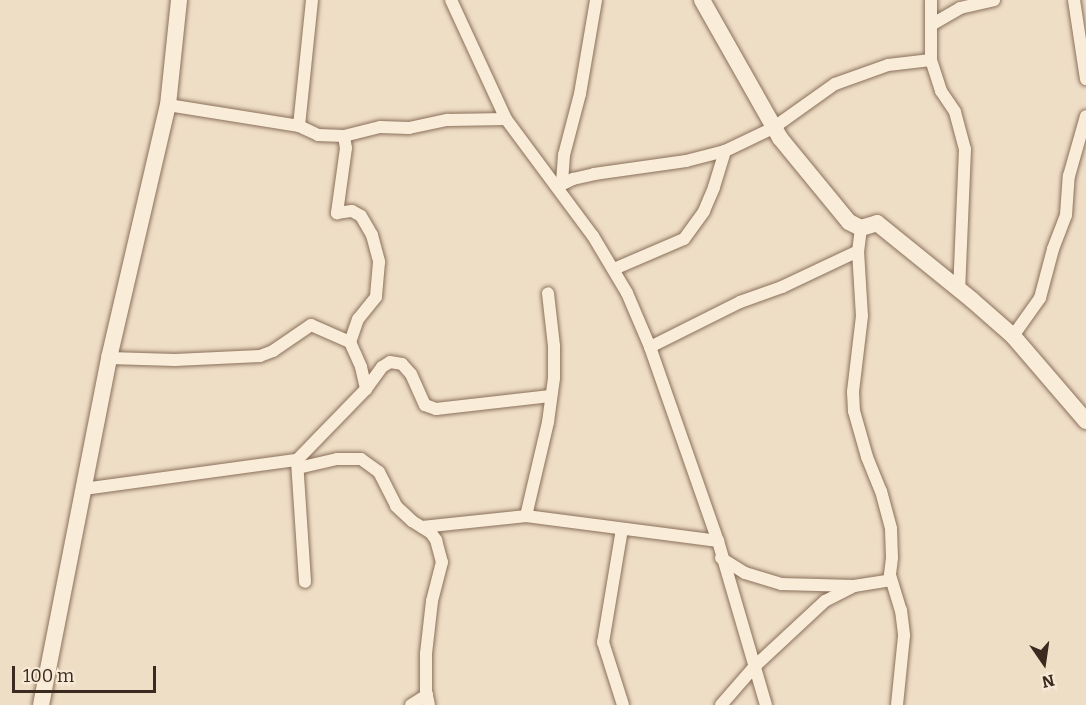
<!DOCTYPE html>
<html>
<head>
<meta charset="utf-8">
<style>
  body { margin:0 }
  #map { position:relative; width:1086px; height:705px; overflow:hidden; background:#efdec6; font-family:Bitter,serif }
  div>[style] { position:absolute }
  .roads { filter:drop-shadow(0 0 2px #8a705b) drop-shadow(0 0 2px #8a705b) }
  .street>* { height:12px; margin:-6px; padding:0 6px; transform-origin:6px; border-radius:6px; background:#f9ecd9 }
  .secondary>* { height:16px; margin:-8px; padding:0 8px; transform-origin:8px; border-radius:8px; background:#f9ecd9 }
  span { translate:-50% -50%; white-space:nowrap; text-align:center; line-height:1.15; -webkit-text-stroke:4.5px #f6e9d5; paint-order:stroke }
  .north { position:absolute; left:1014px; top:633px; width:60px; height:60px; -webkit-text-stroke:4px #f6e9d5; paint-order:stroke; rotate:167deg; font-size:16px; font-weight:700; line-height:24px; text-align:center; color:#3a2a1f }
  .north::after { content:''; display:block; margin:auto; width:21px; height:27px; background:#3a2a1f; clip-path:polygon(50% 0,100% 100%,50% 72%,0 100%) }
  .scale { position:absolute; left:12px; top:666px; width:144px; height:27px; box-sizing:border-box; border:3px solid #3a2a1f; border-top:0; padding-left:8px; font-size:18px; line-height:21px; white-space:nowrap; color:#3a2a1f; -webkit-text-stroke:4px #f6e9d5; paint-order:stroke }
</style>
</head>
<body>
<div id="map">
  <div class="roads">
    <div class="street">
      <div style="left:451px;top:0;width:131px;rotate:65.2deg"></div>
      <div style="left:506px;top:119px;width:146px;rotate:53.4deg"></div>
      <div style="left:593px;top:236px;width:66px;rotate:59.2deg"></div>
      <div style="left:627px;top:293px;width:59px;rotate:66.9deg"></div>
      <div style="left:650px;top:347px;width:206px;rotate:70.7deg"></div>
      <div style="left:718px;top:541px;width:171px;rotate:73.7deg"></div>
      <div style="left:931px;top:0;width:60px;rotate:90deg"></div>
      <div style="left:931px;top:60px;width:33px;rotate:72deg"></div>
      <div style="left:941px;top:91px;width:25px;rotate:56deg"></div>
      <div style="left:955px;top:112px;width:38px;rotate:75deg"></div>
      <div style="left:965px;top:149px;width:141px;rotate:92.4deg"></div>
      <div style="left:1074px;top:0;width:80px;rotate:81.4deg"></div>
      <div style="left:931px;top:25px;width:34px;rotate:-30deg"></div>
      <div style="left:960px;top:8px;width:35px;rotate:-13deg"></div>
      <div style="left:168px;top:105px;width:133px;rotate:9.1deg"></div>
      <div style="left:299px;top:126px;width:21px;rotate:25deg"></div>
      <div style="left:318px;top:135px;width:26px;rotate:2deg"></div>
      <div style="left:344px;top:136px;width:37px;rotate:-14deg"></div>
      <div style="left:380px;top:127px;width:29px;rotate:2deg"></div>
      <div style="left:409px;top:128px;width:40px;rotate:-12deg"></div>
      <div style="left:448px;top:120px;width:58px;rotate:-1deg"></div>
      <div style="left:299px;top:126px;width:127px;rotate:-84.1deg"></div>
      <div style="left:344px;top:136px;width:12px;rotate:81deg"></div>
      <div style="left:346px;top:148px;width:66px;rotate:97.9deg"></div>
      <div style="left:337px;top:213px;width:15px;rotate:-8deg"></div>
      <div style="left:352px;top:211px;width:10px;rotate:29deg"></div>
      <div style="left:361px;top:216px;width:22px;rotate:60deg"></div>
      <div style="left:372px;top:235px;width:28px;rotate:75deg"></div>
      <div style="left:379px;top:262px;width:35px;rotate:95deg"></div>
      <div style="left:376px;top:297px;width:28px;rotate:129deg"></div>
      <div style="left:358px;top:319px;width:24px;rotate:109deg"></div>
      <div style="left:562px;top:183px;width:28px;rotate:-86deg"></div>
      <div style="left:564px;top:155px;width:63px;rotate:-75.3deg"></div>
      <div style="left:580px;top:94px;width:95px;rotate:-80.3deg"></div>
      <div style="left:557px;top:187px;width:18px;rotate:-27deg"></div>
      <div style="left:573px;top:179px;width:22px;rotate:-13deg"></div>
      <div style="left:594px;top:174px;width:93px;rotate:-8deg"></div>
      <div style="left:686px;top:161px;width:40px;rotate:-14.4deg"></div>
      <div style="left:725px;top:151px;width:53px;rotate:-25.6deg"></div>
      <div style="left:773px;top:128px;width:76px;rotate:-35.4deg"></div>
      <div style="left:835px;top:84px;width:56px;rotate:-19.7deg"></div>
      <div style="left:888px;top:65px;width:43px;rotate:-6.6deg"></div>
      <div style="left:861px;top:228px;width:23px;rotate:97deg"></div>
      <div style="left:858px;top:251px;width:65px;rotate:86.5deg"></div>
      <div style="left:862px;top:316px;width:77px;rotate:96.8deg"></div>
      <div style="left:853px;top:392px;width:19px;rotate:87deg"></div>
      <div style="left:854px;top:411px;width:48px;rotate:74.2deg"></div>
      <div style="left:867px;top:457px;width:37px;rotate:68deg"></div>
      <div style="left:881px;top:491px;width:39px;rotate:75deg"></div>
      <div style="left:891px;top:529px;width:29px;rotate:88deg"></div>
      <div style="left:892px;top:558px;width:17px;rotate:97deg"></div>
      <div style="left:890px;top:575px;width:37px;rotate:73deg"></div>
      <div style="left:901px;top:610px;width:26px;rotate:83deg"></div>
      <div style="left:904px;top:636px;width:69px;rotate:95.8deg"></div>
      <div style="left:614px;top:269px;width:76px;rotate:-23.2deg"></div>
      <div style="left:684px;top:239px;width:34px;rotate:-54deg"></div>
      <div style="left:704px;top:211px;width:26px;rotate:-67deg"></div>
      <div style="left:714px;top:187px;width:38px;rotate:-73deg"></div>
      <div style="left:1013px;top:336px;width:47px;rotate:-54.6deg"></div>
      <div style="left:1040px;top:298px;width:51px;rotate:-75.1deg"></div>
      <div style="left:1053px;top:249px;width:36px;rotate:-69deg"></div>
      <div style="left:1066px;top:215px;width:39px;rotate:-86deg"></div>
      <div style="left:1069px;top:176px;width:62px;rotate:-74.2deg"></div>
      <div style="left:650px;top:347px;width:101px;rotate:-26.6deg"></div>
      <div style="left:740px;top:302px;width:45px;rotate:-19.7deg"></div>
      <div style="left:782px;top:287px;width:84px;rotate:-25.3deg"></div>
      <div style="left:109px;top:358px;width:66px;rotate:1.7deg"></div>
      <div style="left:175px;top:360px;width:85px;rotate:-2.7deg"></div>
      <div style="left:260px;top:356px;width:14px;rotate:-21deg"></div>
      <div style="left:273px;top:351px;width:46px;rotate:-34.4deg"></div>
      <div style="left:311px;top:325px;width:43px;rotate:23.6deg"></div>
      <div style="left:350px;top:342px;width:27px;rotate:66deg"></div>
      <div style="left:361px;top:367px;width:23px;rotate:77deg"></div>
      <div style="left:297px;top:461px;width:121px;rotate:86.2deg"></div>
      <div style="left:298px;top:468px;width:40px;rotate:-13deg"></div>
      <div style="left:337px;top:459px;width:24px"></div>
      <div style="left:361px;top:459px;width:22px;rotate:36deg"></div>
      <div style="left:379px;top:472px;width:38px;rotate:63deg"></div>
      <div style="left:396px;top:506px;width:22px;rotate:43deg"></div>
      <div style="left:412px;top:521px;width:22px;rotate:32deg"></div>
      <div style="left:431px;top:533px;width:9px;rotate:54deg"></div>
      <div style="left:436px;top:540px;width:23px;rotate:75deg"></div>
      <div style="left:442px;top:562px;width:40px;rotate:104.4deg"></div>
      <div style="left:432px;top:601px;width:53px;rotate:96.5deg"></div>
      <div style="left:426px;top:654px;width:37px;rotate:90deg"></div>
      <div style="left:426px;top:691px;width:14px;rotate:78deg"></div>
      <div style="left:84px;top:489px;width:215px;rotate:-7.8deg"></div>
      <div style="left:297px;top:460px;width:99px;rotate:-45.8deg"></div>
      <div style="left:366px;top:389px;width:27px;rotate:-54deg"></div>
      <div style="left:382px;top:367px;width:9px;rotate:-32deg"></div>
      <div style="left:390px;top:362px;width:12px;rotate:9deg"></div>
      <div style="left:402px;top:364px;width:13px;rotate:48deg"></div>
      <div style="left:411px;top:374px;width:34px;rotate:66deg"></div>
      <div style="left:425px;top:405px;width:12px;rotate:20deg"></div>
      <div style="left:436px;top:409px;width:115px;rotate:-6.5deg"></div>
      <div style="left:526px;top:516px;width:97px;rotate:-76.8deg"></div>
      <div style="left:548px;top:422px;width:44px;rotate:-82.2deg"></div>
      <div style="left:554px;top:378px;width:32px;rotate:-90deg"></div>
      <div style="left:554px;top:346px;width:53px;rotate:-96.5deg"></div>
      <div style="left:422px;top:527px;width:105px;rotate:-6deg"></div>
      <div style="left:526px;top:516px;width:194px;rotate:7.4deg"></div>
      <div style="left:622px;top:529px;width:115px;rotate:99.5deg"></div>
      <div style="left:603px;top:642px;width:66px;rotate:72.4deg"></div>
      <div style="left:721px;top:558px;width:28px;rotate:32deg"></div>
      <div style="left:745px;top:573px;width:38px;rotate:17deg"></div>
      <div style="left:781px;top:584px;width:73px;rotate:1.6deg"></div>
      <div style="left:854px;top:586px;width:36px;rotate:-9deg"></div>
      <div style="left:411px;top:705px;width:19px;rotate:-32deg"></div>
      <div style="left:721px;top:705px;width:52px;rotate:-48.9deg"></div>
      <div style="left:755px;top:666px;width:96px;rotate:-42.9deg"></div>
      <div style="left:825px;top:601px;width:33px;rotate:-27deg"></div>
    </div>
    <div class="secondary">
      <div style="left:702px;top:0;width:159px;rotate:60.5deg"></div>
      <div style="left:780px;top:138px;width:109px;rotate:50.6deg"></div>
      <div style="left:849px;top:222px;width:13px;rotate:27deg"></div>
      <div style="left:861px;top:228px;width:17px;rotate:-17deg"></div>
      <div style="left:877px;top:223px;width:122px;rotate:39deg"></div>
      <div style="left:972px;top:300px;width:55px;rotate:41.3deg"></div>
      <div style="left:1013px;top:336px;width:112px;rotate:49.3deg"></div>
      <div style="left:41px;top:705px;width:354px;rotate:-78.9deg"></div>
      <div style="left:109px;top:358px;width:260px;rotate:-76.9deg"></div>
      <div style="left:168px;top:105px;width:106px;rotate:-84deg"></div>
    </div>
  </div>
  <div class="north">N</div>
  <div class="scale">100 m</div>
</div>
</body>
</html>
